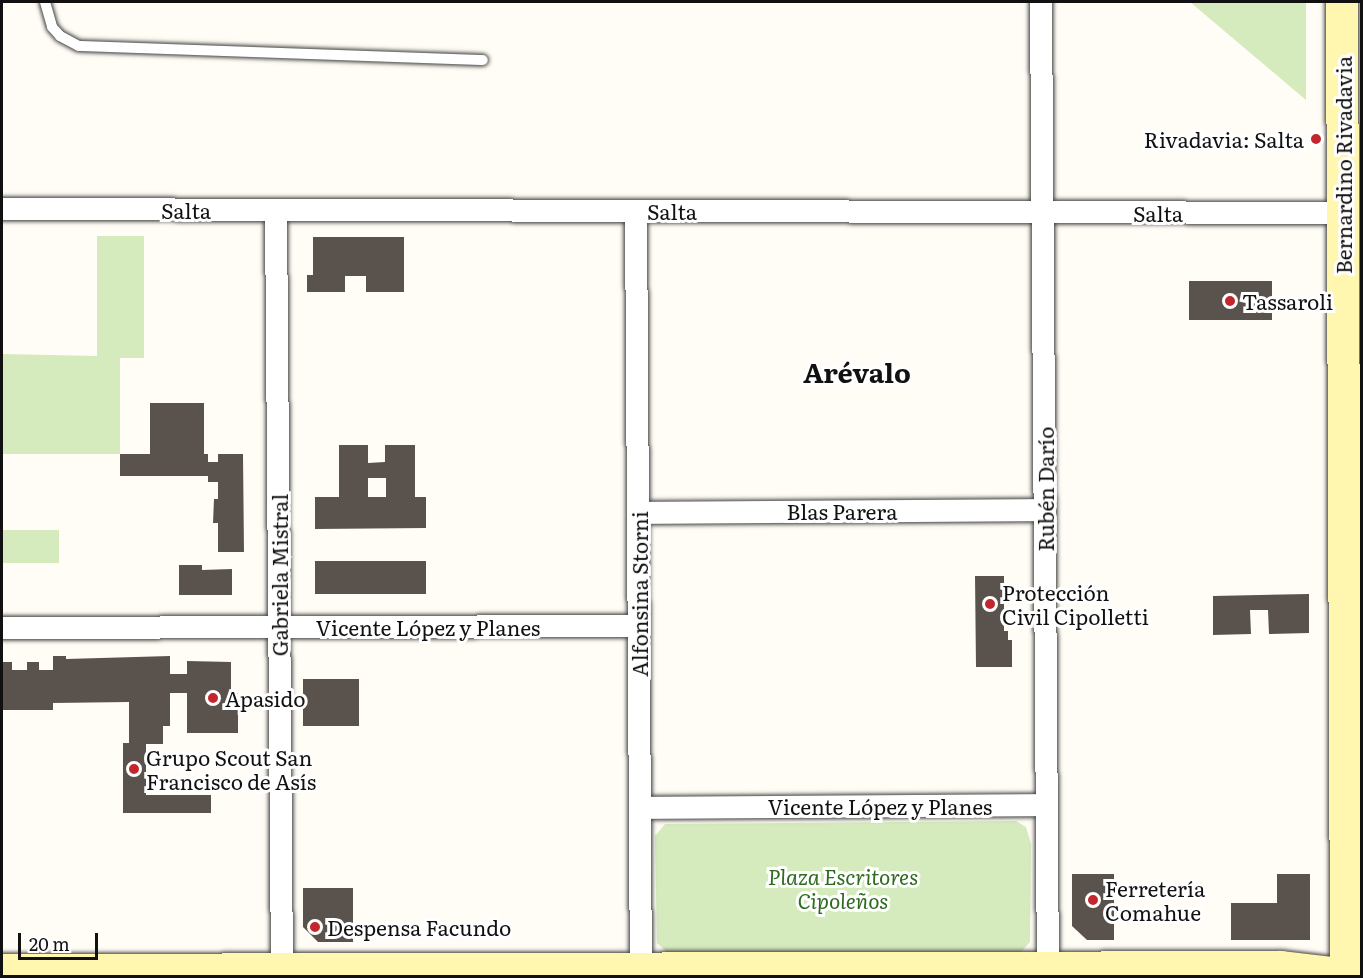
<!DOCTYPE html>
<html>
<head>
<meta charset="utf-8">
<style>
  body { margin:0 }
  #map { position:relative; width:1363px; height:978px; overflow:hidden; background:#fffdf5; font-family:Literata,serif }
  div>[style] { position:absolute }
  .green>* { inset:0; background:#d5ebbd; transform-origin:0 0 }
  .building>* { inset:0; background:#5a524d; transform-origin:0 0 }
  .roads { filter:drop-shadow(0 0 2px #444) drop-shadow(0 0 2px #444) }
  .service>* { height:10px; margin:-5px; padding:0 5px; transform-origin:5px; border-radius:5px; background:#fff }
  .minor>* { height:22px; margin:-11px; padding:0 11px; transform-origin:11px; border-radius:11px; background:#fff }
  .secondary>* { height:32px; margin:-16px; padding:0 16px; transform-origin:16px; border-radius:16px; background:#fff6b0 }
  .dots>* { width:16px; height:16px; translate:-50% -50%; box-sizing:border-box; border:3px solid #fff; border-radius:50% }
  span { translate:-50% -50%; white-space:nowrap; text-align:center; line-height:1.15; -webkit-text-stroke:6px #fff; paint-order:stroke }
  .poi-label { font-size:21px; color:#111 }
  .right { translate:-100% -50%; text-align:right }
  .left { translate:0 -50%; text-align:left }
  .street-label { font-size:21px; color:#111 }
  .park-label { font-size:21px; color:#2f6b1f; font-style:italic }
  .district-label { font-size:27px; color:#111; font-weight:700 }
  .frame { position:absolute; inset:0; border:3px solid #111; pointer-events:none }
  .scale { position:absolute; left:18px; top:933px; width:80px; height:27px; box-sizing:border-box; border:3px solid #111; border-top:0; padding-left:8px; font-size:18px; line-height:21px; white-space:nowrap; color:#111; -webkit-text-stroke:4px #fff; paint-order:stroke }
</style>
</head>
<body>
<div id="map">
  <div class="green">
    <div style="clip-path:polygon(1190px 2px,1306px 2px,1306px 100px)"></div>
    <div style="clip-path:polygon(97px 236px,144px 236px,144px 358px,120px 358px,120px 454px,2px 454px,2px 354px,97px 356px)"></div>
    <div style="left:2px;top:530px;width:57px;height:33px"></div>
    <div style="clip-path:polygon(1016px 821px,1026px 827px,1031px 844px,1030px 942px,1020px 953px,668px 953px,657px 943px,655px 836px,665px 824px)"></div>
  </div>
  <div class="building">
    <div style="clip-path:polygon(313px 237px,404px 237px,404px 292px,366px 292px,366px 276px,345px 276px,345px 292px,307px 292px,307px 275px,313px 275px)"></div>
    <div style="left:1189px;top:281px;width:83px;height:39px"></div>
    <div style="clip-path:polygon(150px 403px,204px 403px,204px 454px,208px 454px,208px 462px,218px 462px,218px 454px,243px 454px,244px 552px,218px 552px,218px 523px,213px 523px,214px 499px,218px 499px,218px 482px,208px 482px,208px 476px,120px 476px,120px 454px,150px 454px)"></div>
    <div style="clip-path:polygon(evenodd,339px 445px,368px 445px,368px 463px,385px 462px,385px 445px,415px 445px,415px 497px,426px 497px,426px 528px,315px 529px,315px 497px,339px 497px,339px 445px,368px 478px,386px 478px,386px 497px,368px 497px,368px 478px)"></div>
    <div style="left:315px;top:561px;width:111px;height:33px"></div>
    <div style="clip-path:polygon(179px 565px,202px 565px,202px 570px,232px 569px,232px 595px,179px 595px)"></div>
    <div style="clip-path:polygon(975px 576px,1004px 576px,1004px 631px,1008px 631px,1008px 640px,1012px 640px,1012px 667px,976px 667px)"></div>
    <div style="clip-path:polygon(1309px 594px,1309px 633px,1269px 634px,1268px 610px,1250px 610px,1251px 634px,1213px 635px,1213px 596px)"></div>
    <div style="clip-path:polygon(53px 656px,66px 656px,66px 659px,170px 656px,170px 674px,187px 674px,187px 661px,231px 662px,231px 693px,238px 693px,238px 733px,187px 733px,187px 693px,170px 693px,170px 726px,163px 726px,163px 744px,146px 744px,146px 795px,211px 795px,211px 813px,123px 813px,123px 743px,129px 743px,129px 702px,53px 703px,53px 710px,2px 710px,2px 662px,12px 662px,12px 670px,27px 670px,27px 662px,39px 662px,39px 670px,53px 670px)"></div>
    <div style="left:303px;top:679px;width:56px;height:47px"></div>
    <div style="clip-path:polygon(1072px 874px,1114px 874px,1114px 940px,1087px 940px,1072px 926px)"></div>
    <div style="clip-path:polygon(1277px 874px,1310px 874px,1310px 940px,1231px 940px,1231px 903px,1277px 903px)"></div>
    <div style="clip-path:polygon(303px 888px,353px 888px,353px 942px,318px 942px,303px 927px)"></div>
  </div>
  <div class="roads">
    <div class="service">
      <div style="left:45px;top:2px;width:26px;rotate:74deg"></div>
      <div style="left:52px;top:27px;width:12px;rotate:48deg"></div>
      <div style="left:60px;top:36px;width:21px;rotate:28deg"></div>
      <div style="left:79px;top:46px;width:404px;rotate:2deg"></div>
    </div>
    <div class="minor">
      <div style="left:1041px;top:2px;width:974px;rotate:89.59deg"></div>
      <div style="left:2px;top:209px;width:1341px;rotate:0.17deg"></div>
      <div style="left:276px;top:210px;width:766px;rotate:89.55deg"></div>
      <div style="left:636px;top:211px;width:765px;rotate:89.63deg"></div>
      <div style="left:638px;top:513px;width:407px;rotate:-0.4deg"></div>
      <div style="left:2px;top:628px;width:637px;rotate:-0.18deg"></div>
      <div style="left:640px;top:808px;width:407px;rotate:-0.4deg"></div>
    </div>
    <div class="secondary">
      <div style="left:1342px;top:2px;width:974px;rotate:89.76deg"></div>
      <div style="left:2px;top:970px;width:1279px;rotate:-0.13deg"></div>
      <div style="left:1281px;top:967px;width:77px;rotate:6.8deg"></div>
    </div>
  </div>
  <div class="dots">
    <div style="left:1316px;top:139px;background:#c4262e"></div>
    <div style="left:1230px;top:301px;background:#c4262e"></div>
    <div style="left:990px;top:604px;background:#c4262e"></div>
    <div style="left:213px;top:698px;background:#c4262e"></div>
    <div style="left:134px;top:769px;background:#c4262e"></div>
    <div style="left:1093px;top:900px;background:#c4262e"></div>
    <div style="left:315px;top:927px;background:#c4262e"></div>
  </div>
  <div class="poi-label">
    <span class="right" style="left:1304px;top:139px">Rivadavia: Salta</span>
    <span class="left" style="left:1242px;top:301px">Tassaroli</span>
    <span class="left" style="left:1002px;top:604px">Protección<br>Civil Cipolletti</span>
    <span class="left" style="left:225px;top:698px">Apasido</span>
    <span class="left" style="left:146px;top:769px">Grupo Scout San<br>Francisco de Asís</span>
    <span class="left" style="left:1105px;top:900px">Ferretería<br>Comahue</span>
    <span class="left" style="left:327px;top:927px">Despensa Facundo</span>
  </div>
  <div class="street-label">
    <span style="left:1343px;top:165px;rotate:-90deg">Bernardino Rivadavia</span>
    <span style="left:186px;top:210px">Salta</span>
    <span style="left:672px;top:211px">Salta</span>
    <span style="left:1158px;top:213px">Salta</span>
    <span style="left:1045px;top:489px;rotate:-90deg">Rubén Darío</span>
    <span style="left:842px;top:511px">Blas Parera</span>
    <span style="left:279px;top:575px;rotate:-90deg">Gabriela Mistral</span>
    <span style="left:639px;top:594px;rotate:-90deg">Alfonsina Storni</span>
    <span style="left:428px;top:627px">Vicente López y Planes</span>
    <span style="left:880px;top:806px">Vicente López y Planes</span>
  </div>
  <div class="park-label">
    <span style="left:843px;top:888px">Plaza Escritores<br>Cipoleños</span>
  </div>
  <div class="district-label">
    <span style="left:857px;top:372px">Arévalo</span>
  </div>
  <div class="frame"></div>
  <div class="scale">20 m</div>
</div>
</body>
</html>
